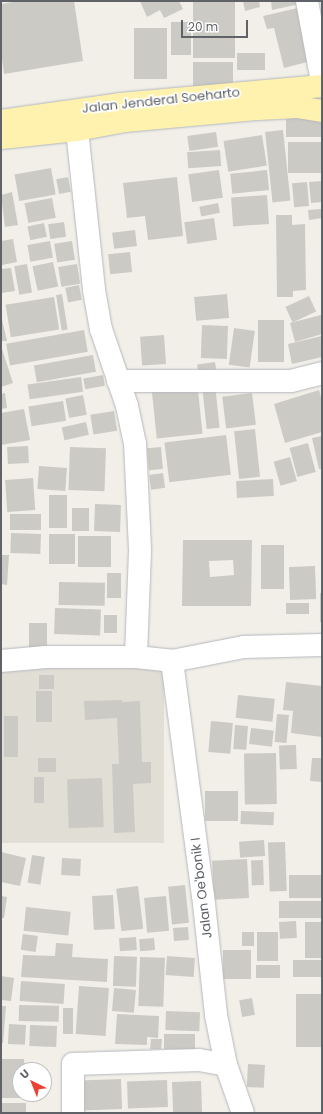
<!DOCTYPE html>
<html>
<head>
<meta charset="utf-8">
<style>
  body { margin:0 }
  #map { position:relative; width:323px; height:1114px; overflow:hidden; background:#f1efe8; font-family:Poppins,sans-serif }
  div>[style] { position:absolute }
  .education>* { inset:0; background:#e1ded6; transform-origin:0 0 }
  .building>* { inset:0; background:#cccac5; transform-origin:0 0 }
  .roads { filter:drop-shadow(0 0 1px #b5b8bc) drop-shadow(0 0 1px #b5b8bc) }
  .minor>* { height:22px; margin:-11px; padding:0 11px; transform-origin:11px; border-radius:11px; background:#fff }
  .major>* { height:22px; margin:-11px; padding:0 11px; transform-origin:11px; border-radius:11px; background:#fff2af }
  span { translate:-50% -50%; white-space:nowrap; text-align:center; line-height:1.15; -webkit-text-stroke:3.5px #fff; paint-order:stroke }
  .street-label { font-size:13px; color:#5f6368 }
  .frame { position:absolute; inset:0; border:2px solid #5f6368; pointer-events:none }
  .north { position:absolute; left:12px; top:1062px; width:40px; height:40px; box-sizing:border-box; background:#fff; border:1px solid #bfc1c3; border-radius:50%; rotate:317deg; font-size:11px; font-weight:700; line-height:16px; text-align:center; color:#5f6368 }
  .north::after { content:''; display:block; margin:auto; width:14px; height:18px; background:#ea4335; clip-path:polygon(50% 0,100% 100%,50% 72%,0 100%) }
  .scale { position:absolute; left:181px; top:20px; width:67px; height:18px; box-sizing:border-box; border:2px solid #5f6368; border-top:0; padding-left:5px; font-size:12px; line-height:14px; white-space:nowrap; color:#5f6368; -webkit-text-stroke:3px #fff; paint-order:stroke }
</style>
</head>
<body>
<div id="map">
  <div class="education">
    <div style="left:1px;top:666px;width:163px;height:177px"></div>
  </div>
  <div class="building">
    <div style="clip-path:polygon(19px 1px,74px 1px,83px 61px,4px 74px,1px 51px,1px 4px)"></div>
    <div style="clip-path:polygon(140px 1px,179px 1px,183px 9px,164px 18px,160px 10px,147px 17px)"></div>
    <div style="left:193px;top:1px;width:42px;height:57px"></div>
    <div style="clip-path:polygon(243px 1px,259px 1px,260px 7px,245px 11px)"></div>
    <div style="clip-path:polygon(271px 1px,299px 1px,300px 4px,272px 10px)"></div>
    <div style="clip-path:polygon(302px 7px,315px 60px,284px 68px,274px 28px,267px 29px,263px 16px)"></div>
    <div style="left:171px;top:22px;width:20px;height:33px"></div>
    <div style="left:134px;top:28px;width:33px;height:51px"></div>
    <div style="left:237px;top:53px;width:28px;height:17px"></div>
    <div style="left:193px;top:62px;width:40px;height:25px"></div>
    <div style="left:322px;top:118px;width:19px;height:36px;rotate:90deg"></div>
    <div style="left:283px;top:130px;width:71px;height:18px;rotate:84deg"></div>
    <div style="left:216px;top:132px;width:15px;height:29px;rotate:82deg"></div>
    <div style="left:262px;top:135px;width:31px;height:39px;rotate:81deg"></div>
    <div style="left:322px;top:142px;width:31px;height:34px;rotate:90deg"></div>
    <div style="left:220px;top:150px;width:16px;height:33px;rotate:86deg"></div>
    <div style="left:51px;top:168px;width:27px;height:37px;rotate:80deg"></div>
    <div style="left:219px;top:170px;width:28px;height:31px;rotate:82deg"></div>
    <div style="left:267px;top:170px;width:20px;height:37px;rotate:84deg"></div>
    <div style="left:68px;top:177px;width:15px;height:12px;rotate:79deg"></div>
    <div style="clip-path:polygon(177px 177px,183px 236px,148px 240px,145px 216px,127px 218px,123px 183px)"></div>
    <div style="clip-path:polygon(322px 181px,322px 202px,311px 203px,309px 182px)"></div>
    <div style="left:307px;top:182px;width:24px;height:15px;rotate:85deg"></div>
    <div style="clip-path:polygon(12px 192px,18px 225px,5px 227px,1px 195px)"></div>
    <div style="left:267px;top:195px;width:29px;height:36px;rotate:86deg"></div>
    <div style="left:52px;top:198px;width:20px;height:28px;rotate:79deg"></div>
    <div style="left:218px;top:203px;width:10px;height:19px;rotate:79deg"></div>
    <div style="clip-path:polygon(322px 209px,322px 218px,309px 220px,308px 210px)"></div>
    <div style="clip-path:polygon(276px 215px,292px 215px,292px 225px,305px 224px,306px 290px,293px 291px,293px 297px,277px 297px)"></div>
    <div style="left:214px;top:218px;width:22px;height:30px;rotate:82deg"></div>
    <div style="left:64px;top:222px;width:15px;height:16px;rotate:82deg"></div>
    <div style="left:44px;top:223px;width:14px;height:17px;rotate:78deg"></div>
    <div style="left:135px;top:230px;width:16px;height:23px;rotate:83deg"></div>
    <div style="clip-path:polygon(13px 239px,17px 262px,2px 265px,1px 241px)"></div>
    <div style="left:50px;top:241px;width:17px;height:23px;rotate:80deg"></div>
    <div style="left:72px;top:241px;width:19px;height:18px;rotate:81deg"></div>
    <div style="left:130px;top:252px;width:20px;height:22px;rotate:84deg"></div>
    <div style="left:53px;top:262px;width:25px;height:21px;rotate:78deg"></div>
    <div style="left:27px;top:264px;width:29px;height:13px;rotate:80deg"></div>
    <div style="left:77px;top:264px;width:20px;height:19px;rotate:81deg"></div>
    <div style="clip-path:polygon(11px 268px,15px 291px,2px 293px,1px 269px)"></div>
    <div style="left:79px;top:285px;width:15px;height:14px;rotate:79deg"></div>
    <div style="left:62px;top:294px;width:36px;height:6px;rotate:81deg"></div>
    <div style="left:227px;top:294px;width:24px;height:33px;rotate:85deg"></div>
    <div style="left:309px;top:296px;width:17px;height:26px;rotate:65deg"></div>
    <div style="left:54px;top:297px;width:33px;height:49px;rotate:81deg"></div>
    <div style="clip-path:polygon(1px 315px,7px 341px,1px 341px)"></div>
    <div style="clip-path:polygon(321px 315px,322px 334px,295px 342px,290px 323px)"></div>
    <div style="left:258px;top:320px;width:26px;height:42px"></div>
    <div style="left:202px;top:325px;width:26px;height:33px;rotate:2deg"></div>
    <div style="left:234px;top:328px;width:21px;height:37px;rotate:8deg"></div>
    <div style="left:84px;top:330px;width:22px;height:79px;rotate:80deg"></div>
    <div style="left:164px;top:335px;width:29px;height:24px;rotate:86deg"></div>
    <div style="clip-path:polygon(322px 336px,322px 357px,292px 364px,288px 344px)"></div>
    <div style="clip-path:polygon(1px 346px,13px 383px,1px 387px)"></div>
    <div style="left:93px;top:355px;width:17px;height:60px;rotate:80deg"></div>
    <div style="left:215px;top:362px;width:15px;height:18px;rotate:82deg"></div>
    <div style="left:103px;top:375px;width:11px;height:20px;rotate:80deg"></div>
    <div style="left:81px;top:377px;width:15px;height:54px;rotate:82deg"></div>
    <div style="left:197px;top:381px;width:53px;height:46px;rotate:84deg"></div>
    <div style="left:215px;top:384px;width:44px;height:13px;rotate:84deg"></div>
    <div style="clip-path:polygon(319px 390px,322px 401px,322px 432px,285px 443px,274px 404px)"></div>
    <div style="clip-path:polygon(5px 393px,7px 408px,1px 409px,1px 394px)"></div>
    <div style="left:252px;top:393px;width:32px;height:30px;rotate:83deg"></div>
    <div style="left:83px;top:395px;width:20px;height:18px;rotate:79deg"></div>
    <div style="left:63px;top:401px;width:20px;height:35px;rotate:81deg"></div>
    <div style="clip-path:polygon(24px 409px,30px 440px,1px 445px,1px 413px)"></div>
    <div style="left:114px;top:411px;width:20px;height:24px;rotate:81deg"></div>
    <div style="left:86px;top:422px;width:13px;height:25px;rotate:77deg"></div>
    <div style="left:255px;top:429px;width:48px;height:21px;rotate:84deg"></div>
    <div style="left:226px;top:435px;width:40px;height:62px;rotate:83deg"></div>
    <div style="clip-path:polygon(322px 436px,322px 469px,319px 469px,312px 438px)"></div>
    <div style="left:308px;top:443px;width:30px;height:19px;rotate:75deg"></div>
    <div style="left:28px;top:446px;width:17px;height:21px;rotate:87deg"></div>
    <div style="left:70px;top:447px;width:36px;height:43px;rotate:2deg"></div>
    <div style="left:161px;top:447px;width:22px;height:14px;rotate:85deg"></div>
    <div style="left:290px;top:457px;width:25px;height:17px;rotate:74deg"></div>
    <div style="left:39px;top:466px;width:28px;height:23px;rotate:4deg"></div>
    <div style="left:163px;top:473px;width:15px;height:14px;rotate:82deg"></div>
    <div style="left:33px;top:478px;width:32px;height:28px;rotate:86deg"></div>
    <div style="left:273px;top:479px;width:17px;height:37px;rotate:87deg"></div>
    <div style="left:49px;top:495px;width:18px;height:33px"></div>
    <div style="left:95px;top:504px;width:26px;height:27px;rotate:2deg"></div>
    <div style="left:72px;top:508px;width:17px;height:23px"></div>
    <div style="left:10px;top:514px;width:31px;height:16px"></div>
    <div style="left:11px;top:533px;width:30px;height:20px;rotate:2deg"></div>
    <div style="left:49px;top:534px;width:26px;height:30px"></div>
    <div style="left:78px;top:536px;width:33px;height:31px"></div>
    <div style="clip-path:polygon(evenodd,183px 540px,252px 540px,251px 606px,182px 606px,183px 540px,233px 560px,234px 575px,210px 577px,209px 561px,233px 560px)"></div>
    <div style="left:261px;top:545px;width:23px;height:44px"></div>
    <div style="clip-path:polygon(1px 555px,9px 555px,7px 585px,1px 584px)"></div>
    <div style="left:315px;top:566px;width:33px;height:26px;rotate:88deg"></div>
    <div style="left:107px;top:573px;width:14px;height:25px"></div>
    <div style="left:59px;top:582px;width:46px;height:23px;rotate:1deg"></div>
    <div style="left:320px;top:593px;width:2px;height:29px"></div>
    <div style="left:309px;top:603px;width:11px;height:23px;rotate:90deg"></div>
    <div style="left:55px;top:608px;width:46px;height:26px;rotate:2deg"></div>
    <div style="left:104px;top:615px;width:13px;height:18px"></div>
    <div style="left:29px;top:623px;width:18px;height:25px"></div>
    <div style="left:39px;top:675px;width:15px;height:14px"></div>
    <div style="clip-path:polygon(286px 682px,322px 686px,322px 737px,291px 733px,293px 711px,283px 710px)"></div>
    <div style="left:36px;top:691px;width:16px;height:31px"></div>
    <div style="left:238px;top:695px;width:37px;height:23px;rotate:6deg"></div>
    <div style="clip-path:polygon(122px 700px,122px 702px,140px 701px,142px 762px,151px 762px,151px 783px,133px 784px,135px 832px,114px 833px,112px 764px,119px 764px,117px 718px,85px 720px,84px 701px)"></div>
    <div style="left:277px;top:714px;width:12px;height:28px;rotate:5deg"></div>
    <div style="left:4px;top:716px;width:14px;height:41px"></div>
    <div style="left:211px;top:721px;width:22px;height:31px;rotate:5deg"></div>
    <div style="left:235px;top:725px;width:13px;height:24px;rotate:4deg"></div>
    <div style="left:251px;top:728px;width:23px;height:16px;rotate:7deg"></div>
    <div style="left:296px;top:745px;width:24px;height:17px;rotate:88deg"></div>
    <div style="left:276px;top:753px;width:51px;height:32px;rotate:89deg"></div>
    <div style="left:38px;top:758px;width:18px;height:14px"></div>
    <div style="clip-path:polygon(312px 758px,322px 758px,322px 782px,310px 781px)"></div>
    <div style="left:34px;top:777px;width:10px;height:26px"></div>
    <div style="left:102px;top:778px;width:49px;height:35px;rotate:88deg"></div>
    <div style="left:205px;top:791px;width:33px;height:30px"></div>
    <div style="left:241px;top:811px;width:33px;height:13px;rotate:2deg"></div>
    <div style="left:264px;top:840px;width:16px;height:25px;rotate:86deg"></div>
    <div style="left:285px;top:842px;width:49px;height:17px;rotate:88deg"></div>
    <div style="clip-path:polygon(1px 852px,26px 858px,20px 886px,1px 882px)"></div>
    <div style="left:32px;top:855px;width:13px;height:28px;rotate:9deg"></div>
    <div style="left:62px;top:858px;width:19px;height:17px;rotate:3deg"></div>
    <div style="left:247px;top:859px;width:39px;height:35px;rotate:87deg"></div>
    <div style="left:263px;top:860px;width:25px;height:12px;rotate:88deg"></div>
    <div style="left:289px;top:875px;width:33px;height:23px"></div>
    <div style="left:185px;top:885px;width:38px;height:17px;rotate:84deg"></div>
    <div style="left:138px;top:886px;width:43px;height:22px;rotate:83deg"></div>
    <div style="left:113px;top:895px;width:34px;height:21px;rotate:87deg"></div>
    <div style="clip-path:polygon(1px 896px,7px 897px,4px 918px,1px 918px)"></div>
    <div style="left:166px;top:896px;width:35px;height:22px;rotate:85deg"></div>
    <div style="left:322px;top:901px;width:17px;height:43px;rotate:90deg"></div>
    <div style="left:26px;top:907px;width:45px;height:24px;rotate:6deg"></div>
    <div style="left:296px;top:921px;width:17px;height:17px;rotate:87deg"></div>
    <div style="left:305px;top:922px;width:17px;height:36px"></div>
    <div style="left:188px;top:927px;width:13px;height:15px;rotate:86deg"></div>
    <div style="left:242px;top:932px;width:12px;height:14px"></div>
    <div style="left:257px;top:932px;width:21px;height:29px"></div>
    <div style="left:23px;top:934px;width:15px;height:16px;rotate:8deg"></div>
    <div style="left:136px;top:937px;width:13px;height:17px;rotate:86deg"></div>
    <div style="left:154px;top:938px;width:12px;height:15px;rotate:85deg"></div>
    <div style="clip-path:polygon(56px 943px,73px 944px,72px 957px,108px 959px,107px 982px,21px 977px,23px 955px,55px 956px)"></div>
    <div style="left:223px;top:950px;width:28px;height:29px"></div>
    <div style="left:114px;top:956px;width:23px;height:30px;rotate:2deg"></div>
    <div style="left:167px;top:956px;width:28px;height:19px;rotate:4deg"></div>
    <div style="left:140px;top:957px;width:25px;height:49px;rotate:2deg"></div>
    <div style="left:322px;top:960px;width:17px;height:29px;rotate:90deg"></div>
    <div style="left:280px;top:965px;width:13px;height:24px;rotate:90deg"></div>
    <div style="clip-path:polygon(1px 976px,14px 978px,11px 1001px,1px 1000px)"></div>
    <div style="left:21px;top:981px;width:44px;height:20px;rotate:4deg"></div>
    <div style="left:79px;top:986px;width:30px;height:48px;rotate:4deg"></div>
    <div style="left:114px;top:988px;width:22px;height:23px;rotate:5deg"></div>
    <div style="left:322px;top:994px;width:53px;height:26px;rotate:90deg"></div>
    <div style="left:252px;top:998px;width:17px;height:13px;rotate:80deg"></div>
    <div style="left:19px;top:1005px;width:40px;height:16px;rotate:1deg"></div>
    <div style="clip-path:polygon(1px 1006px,6px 1006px,3px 1043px,1px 1043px)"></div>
    <div style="left:63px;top:1008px;width:10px;height:26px"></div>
    <div style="left:166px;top:1011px;width:34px;height:19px;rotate:2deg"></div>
    <div style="clip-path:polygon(117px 1014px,159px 1016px,158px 1038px,147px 1037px,147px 1045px,115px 1044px)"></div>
    <div style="left:9px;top:1024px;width:17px;height:20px;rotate:3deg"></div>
    <div style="left:30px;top:1025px;width:27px;height:21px;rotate:2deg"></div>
    <div style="left:164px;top:1034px;width:31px;height:15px"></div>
    <div style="clip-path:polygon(151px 1039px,162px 1039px,161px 1049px,150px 1049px)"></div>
    <div style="clip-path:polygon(1px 1059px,24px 1059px,25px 1070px,20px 1070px,20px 1094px,25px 1094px,25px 1098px,1px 1098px)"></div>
    <div style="left:248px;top:1064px;width:17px;height:23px;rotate:3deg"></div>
    <div style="left:121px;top:1079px;width:30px;height:42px;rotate:88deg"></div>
    <div style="left:167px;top:1080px;width:27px;height:40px;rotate:88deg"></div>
    <div style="left:201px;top:1081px;width:32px;height:29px;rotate:88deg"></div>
    <div style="left:1px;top:1103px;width:25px;height:10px"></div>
  </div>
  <div class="roads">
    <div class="minor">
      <div style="left:307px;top:1px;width:82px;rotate:79.5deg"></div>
      <div style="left:77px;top:130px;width:161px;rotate:83.9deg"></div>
      <div style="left:94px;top:290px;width:40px;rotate:80deg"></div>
      <div style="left:101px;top:329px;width:81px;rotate:71.3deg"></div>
      <div style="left:127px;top:406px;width:38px;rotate:78deg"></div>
      <div style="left:135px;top:443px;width:108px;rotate:87.3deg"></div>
      <div style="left:140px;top:551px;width:106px;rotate:92.2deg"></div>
      <div style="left:118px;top:381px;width:173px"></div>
      <div style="left:291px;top:381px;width:32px;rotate:-14deg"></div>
      <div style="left:1px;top:661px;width:45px;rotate:-5.1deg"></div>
      <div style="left:46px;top:657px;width:90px"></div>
      <div style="left:136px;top:657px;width:36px;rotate:6deg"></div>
      <div style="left:172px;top:661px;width:73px;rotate:-11deg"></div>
      <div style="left:244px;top:647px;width:78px;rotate:-1.5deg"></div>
      <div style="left:172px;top:661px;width:236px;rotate:82.5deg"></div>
      <div style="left:203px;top:895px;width:121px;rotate:83.8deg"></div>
      <div style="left:216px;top:1015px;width:51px;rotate:78.7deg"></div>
      <div style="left:226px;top:1065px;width:51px;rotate:70.5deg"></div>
      <div style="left:73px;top:1113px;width:49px;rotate:-90deg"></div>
      <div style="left:73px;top:1064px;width:126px;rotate:-1.8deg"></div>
      <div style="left:199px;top:1060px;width:27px;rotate:10deg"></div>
    </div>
    <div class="major">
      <div style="left:1px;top:121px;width:120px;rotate:-8.1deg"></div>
      <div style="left:120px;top:104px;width:203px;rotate:-5.1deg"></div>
      <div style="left:1px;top:138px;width:76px;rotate:-6deg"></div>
      <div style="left:77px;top:130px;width:49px;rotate:-10.6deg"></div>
      <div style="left:125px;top:121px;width:134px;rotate:-5.2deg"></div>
      <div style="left:258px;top:109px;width:39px;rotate:-3deg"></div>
      <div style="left:297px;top:107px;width:25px;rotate:9deg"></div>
    </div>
  </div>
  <div class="street-label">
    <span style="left:161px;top:101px;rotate:-6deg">Jalan Jenderal Soeharto</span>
    <span style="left:202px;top:888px;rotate:-97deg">Jalan Oe'bonik I</span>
  </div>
  <div class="frame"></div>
  <div class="north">U</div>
  <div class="scale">20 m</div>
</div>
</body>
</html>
